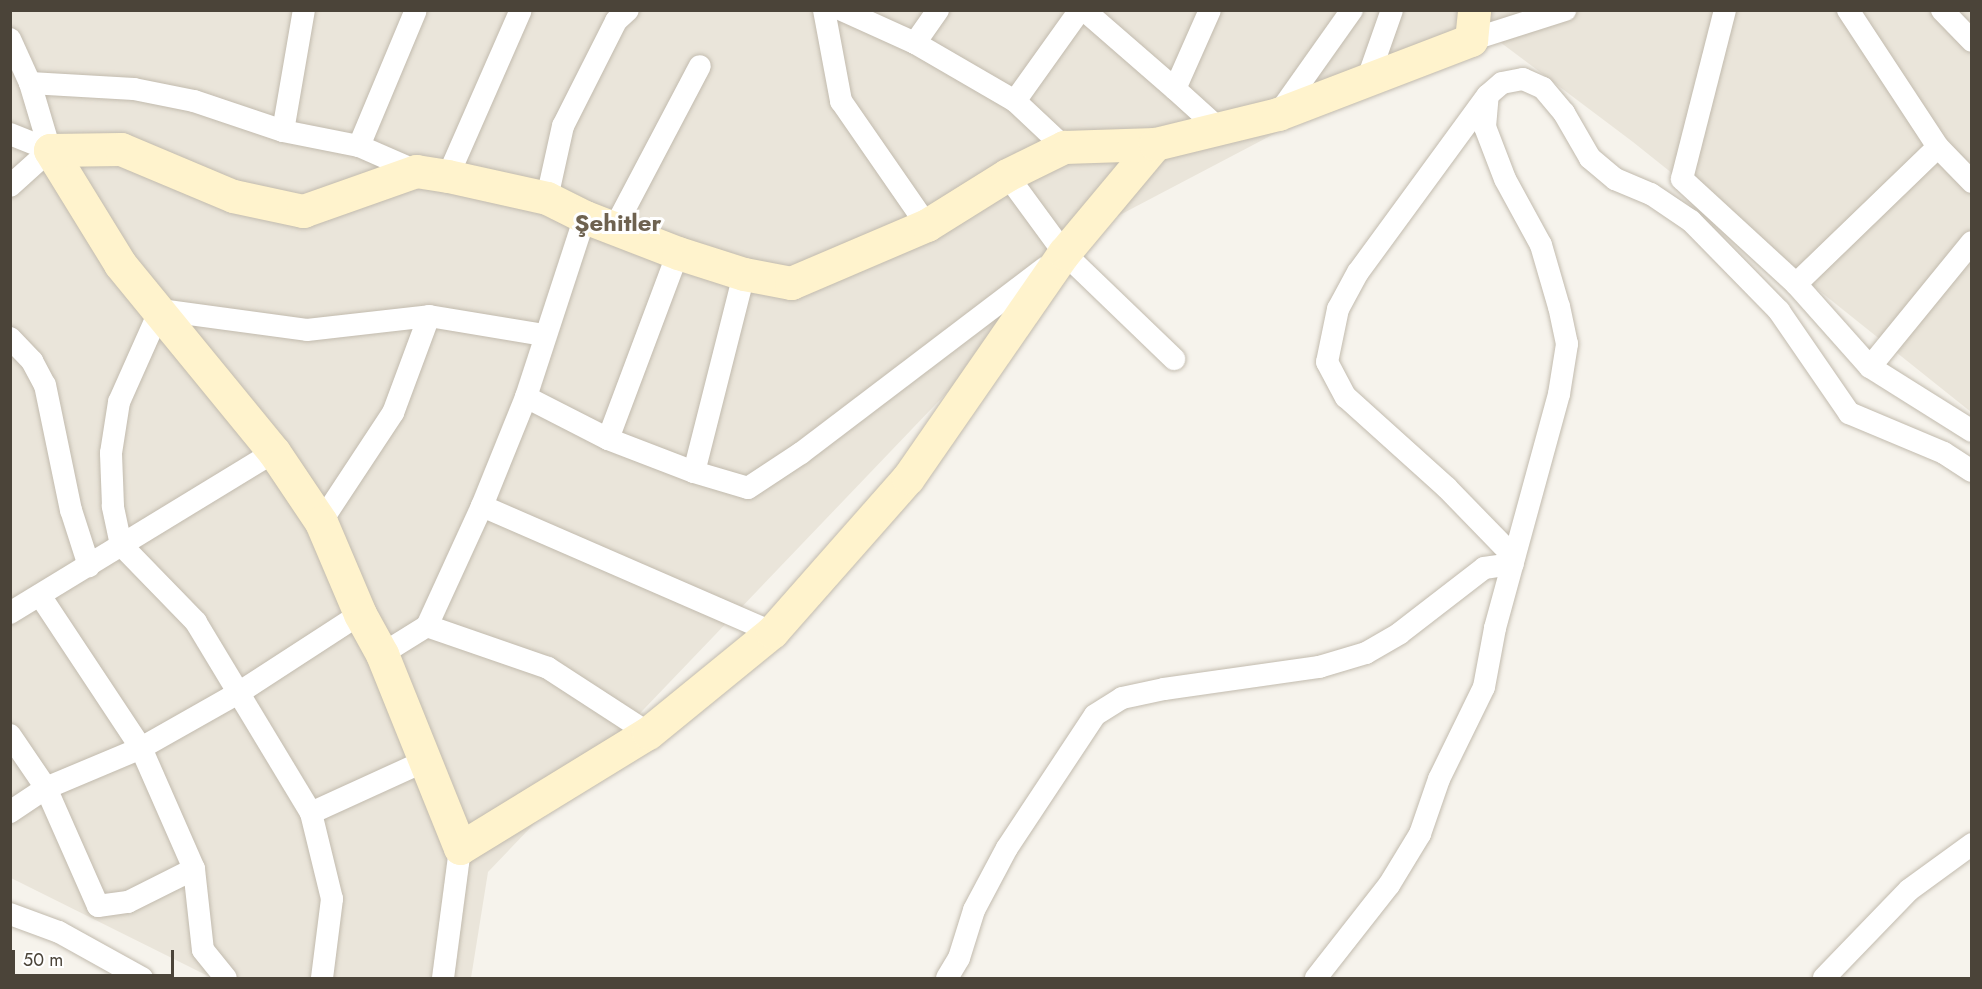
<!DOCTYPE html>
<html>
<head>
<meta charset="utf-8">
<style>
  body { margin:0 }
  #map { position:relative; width:1982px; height:989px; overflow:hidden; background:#f6f3ec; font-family:Jost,sans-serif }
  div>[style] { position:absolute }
  .residential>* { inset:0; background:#eae5da }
  .roads { filter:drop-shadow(0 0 2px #c2bbae) drop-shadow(0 0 2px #c2bbae) }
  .street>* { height:22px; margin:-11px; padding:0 11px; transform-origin:11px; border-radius:11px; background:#fff }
  .secondary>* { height:33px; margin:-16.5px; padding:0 16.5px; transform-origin:16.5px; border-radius:16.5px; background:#fff3cd }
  span { translate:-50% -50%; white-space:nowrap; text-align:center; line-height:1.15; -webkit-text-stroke:6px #fff; paint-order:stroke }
  .district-label { font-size:24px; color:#6e6250; font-weight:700 }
  .frame { position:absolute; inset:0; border:12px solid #4b4439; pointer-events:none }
  .scale { position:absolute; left:12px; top:950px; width:162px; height:27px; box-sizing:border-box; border:3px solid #4b4439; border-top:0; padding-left:8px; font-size:18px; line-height:21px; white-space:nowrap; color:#4b4439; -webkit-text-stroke:4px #fff; paint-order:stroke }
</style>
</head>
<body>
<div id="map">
  <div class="residential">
    <div style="clip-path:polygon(10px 11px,1971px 11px,1971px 412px,1633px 142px,1500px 42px,1462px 35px,1114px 218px,488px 872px,471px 978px,212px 978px,11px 878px)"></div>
  </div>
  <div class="roads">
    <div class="street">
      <div style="left:824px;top:10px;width:93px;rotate:79.4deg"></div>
      <div style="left:841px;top:101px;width:151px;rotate:55.3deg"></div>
      <div style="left:842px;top:10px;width:80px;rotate:24.3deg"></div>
      <div style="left:915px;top:43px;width:116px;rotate:30.1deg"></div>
      <div style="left:1015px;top:101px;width:67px;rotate:43.2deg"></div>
      <div style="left:1084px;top:10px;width:121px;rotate:41deg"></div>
      <div style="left:1210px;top:10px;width:86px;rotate:113.9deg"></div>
      <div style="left:1175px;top:89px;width:57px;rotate:42.1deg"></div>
      <div style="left:1725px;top:10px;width:174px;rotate:104.3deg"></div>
      <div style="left:1682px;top:179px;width:155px;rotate:42.6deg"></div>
      <div style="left:1796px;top:284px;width:111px;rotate:48.3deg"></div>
      <div style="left:1870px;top:367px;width:120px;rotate:32.1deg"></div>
      <div style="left:1848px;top:10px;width:164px;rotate:56.7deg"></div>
      <div style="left:1938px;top:147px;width:49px;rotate:45.8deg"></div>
      <div style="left:1942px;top:10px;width:43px;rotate:45.9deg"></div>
      <div style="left:10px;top:39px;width:48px;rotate:65.6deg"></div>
      <div style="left:30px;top:83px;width:70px;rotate:73.4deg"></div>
      <div style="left:1471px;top:40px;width:99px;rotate:-17.7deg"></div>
      <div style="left:915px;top:43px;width:40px;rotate:-55.1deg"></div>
      <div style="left:1367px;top:81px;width:75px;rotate:-70.6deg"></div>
      <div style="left:30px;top:83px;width:104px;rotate:3.3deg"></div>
      <div style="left:134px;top:89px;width:61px;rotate:11.3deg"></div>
      <div style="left:194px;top:101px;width:94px;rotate:18.6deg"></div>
      <div style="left:283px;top:131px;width:77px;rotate:11.2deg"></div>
      <div style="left:359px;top:146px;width:62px;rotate:23.7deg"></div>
      <div style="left:1487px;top:96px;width:218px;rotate:126.2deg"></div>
      <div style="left:1358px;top:272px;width:42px;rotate:118.4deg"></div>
      <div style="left:1338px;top:309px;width:54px;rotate:101.7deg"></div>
      <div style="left:1327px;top:362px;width:40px;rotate:62deg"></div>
      <div style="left:1346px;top:397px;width:136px;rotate:42deg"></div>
      <div style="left:1447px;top:488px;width:96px;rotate:45.8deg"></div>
      <div style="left:1015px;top:101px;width:112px;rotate:-54.5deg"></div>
      <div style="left:1279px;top:113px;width:126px;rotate:-54.7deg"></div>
      <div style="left:283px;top:131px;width:123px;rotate:-80.2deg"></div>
      <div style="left:10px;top:134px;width:43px;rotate:21.8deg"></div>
      <div style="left:359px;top:146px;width:147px;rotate:-67.3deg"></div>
      <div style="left:1007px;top:175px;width:97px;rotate:53.8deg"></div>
      <div style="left:1064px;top:253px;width:153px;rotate:43.9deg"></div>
      <div style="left:448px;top:176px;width:181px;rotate:-66.3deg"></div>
      <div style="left:10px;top:186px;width:54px;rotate:-42deg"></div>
      <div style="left:547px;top:198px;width:74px;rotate:-77.5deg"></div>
      <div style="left:563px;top:126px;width:118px;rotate:-63.2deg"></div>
      <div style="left:616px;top:21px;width:16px;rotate:-43deg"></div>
      <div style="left:614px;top:229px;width:184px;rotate:-62.2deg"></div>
      <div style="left:1796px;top:284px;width:197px;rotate:-44deg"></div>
      <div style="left:10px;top:338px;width:32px;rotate:46deg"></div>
      <div style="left:32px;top:361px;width:27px;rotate:62deg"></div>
      <div style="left:45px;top:385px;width:128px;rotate:78.3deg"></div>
      <div style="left:71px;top:510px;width:59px;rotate:72.2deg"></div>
      <div style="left:1870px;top:367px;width:161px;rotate:-50.8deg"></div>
      <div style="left:526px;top:397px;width:92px;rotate:27.1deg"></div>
      <div style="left:608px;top:439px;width:92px;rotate:21deg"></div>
      <div style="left:694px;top:472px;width:56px;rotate:16.5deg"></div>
      <div style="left:748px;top:488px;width:64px;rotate:-33.4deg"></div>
      <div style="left:801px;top:453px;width:306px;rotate:-37.2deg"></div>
      <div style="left:608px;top:439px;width:199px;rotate:-69.4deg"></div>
      <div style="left:694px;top:472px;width:204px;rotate:-75.8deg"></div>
      <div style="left:482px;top:506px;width:316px;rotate:23.5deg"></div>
      <div style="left:321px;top:522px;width:131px;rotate:-56.6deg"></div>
      <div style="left:393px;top:413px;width:103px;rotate:-69.6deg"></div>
      <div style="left:41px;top:597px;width:181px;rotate:56.5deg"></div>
      <div style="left:141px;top:748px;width:132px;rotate:66.3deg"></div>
      <div style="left:194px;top:869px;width:81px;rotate:83.7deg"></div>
      <div style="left:203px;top:950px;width:36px;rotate:51deg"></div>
      <div style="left:10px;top:613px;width:309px;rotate:-31.4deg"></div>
      <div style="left:427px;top:626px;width:128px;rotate:19.1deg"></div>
      <div style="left:548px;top:668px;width:119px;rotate:33deg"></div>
      <div style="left:382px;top:654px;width:53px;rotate:-31.9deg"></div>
      <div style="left:427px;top:626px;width:132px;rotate:-65.4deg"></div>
      <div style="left:482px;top:506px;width:118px;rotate:-68deg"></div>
      <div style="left:526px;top:397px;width:189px;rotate:-71.9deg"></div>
      <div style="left:10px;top:735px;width:64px;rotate:55.8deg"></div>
      <div style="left:46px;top:788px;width:129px;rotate:66.2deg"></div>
      <div style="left:98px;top:906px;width:30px;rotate:-8deg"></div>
      <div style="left:128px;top:902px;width:74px;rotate:-26.6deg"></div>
      <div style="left:10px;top:812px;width:43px;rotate:-33.7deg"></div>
      <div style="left:46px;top:788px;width:103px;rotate:-22.8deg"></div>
      <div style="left:141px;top:748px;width:114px;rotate:-29.5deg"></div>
      <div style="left:240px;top:692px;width:143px;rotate:-33deg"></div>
      <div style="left:311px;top:813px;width:128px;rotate:-24.6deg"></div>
      <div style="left:10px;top:914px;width:52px;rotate:20.2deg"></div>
      <div style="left:59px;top:932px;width:95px;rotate:29deg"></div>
      <div style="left:322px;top:978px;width:80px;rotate:-82.8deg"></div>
      <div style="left:332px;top:899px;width:89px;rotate:-103.7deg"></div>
      <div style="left:311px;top:813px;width:223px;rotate:-121.1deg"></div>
      <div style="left:196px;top:622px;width:107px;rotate:-134.2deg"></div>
      <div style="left:121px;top:545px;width:40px;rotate:-102deg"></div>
      <div style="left:113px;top:506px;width:53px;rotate:-92.2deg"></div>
      <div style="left:111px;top:453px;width:52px;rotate:-81.1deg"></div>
      <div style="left:119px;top:402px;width:101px;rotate:-66deg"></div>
      <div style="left:160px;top:310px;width:148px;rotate:7.7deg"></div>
      <div style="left:307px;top:330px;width:123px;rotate:-6.5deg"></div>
      <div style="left:429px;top:316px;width:117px;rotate:9.4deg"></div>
      <div style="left:443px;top:978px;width:131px;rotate:-82.5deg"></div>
      <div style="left:947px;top:978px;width:23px;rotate:-59deg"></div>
      <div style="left:959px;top:958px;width:50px;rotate:-72.6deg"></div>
      <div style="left:974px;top:910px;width:70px;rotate:-62deg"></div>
      <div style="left:1007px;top:848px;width:159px;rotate:-56.5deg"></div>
      <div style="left:1095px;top:715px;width:32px;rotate:-32deg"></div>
      <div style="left:1122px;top:698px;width:43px;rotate:-12.1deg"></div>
      <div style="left:1164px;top:689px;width:157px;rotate:-8.1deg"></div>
      <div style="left:1319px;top:667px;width:49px;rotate:-16.6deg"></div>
      <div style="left:1366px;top:653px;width:39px;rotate:-30deg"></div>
      <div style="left:1400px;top:633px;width:106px;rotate:-37.7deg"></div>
      <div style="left:1484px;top:568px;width:29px;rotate:-8deg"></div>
      <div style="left:1316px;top:978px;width:118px;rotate:-51.9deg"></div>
      <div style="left:1389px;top:885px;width:60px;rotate:-58.7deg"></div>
      <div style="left:1420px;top:834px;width:58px;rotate:-70.9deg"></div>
      <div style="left:1439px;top:779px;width:102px;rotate:-63.9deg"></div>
      <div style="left:1484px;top:687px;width:60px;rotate:-79.4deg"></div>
      <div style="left:1495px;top:628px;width:243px;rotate:-74.7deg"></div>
      <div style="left:1559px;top:394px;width:51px;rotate:-80.9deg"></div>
      <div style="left:1567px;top:344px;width:38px;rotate:-102deg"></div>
      <div style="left:1559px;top:307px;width:65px;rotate:-106.2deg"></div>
      <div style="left:1541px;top:245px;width:75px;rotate:-118.6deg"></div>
      <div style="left:1505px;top:179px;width:56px;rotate:-111deg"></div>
      <div style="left:1485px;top:127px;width:32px;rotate:-85deg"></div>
      <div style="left:1488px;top:95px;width:18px;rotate:-41deg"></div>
      <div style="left:1502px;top:83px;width:21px;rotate:-11deg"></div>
      <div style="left:1523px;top:79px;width:22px;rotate:24deg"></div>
      <div style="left:1543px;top:88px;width:33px;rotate:50deg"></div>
      <div style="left:1564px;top:113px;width:52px;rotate:60deg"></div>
      <div style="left:1590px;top:158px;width:33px;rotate:40deg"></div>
      <div style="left:1615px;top:179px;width:39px;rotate:23deg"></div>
      <div style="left:1651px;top:194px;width:48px;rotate:34deg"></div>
      <div style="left:1691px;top:221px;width:126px;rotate:45.6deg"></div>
      <div style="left:1779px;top:311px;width:124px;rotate:55.5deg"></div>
      <div style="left:1849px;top:413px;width:103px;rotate:22.8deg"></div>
      <div style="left:1944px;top:453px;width:33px;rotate:33deg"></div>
      <div style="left:1824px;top:978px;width:122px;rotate:-46deg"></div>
      <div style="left:1909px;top:890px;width:78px;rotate:-36.1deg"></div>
    </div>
    <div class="secondary">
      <div style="left:50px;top:150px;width:134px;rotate:58.4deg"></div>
      <div style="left:120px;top:264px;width:243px;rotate:50.7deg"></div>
      <div style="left:274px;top:452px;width:84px;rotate:56.1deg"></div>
      <div style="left:321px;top:522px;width:100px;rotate:67deg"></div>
      <div style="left:360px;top:614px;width:46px;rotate:61.2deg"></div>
      <div style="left:382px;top:654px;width:209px;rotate:68.1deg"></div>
      <div style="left:460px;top:848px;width:220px;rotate:-31.5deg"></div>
      <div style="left:648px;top:733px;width:160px;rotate:-39.2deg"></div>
      <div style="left:772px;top:632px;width:205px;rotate:-48.6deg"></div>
      <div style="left:908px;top:478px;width:274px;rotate:-55.3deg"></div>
      <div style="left:1064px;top:253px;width:142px;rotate:-50.1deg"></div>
      <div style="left:50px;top:150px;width:71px;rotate:-0.8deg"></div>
      <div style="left:121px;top:149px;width:121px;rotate:22.8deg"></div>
      <div style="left:233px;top:196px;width:72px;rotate:12.1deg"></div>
      <div style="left:303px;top:211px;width:120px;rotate:-19.5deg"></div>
      <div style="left:416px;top:171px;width:32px;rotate:9deg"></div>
      <div style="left:448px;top:176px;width:101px;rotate:12.5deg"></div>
      <div style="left:547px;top:198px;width:42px;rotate:26.6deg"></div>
      <div style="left:585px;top:217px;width:100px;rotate:21.2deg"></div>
      <div style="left:678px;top:253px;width:69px;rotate:17.7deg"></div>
      <div style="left:744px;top:274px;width:48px;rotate:10.8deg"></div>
      <div style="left:791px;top:283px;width:148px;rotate:-23.1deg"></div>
      <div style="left:927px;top:225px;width:94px;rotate:-32deg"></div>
      <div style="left:1007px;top:175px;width:64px;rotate:-26.2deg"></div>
      <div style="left:1064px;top:147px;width:91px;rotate:-1.9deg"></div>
      <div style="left:1155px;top:144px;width:127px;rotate:-13.7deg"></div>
      <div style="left:1278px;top:114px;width:207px;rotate:-21deg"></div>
      <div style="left:1471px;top:40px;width:30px;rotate:-84deg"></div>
    </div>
  </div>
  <div class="district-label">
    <span style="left:618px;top:223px">Şehitler</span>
  </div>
  <div class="frame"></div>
  <div class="scale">50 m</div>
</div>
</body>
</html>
